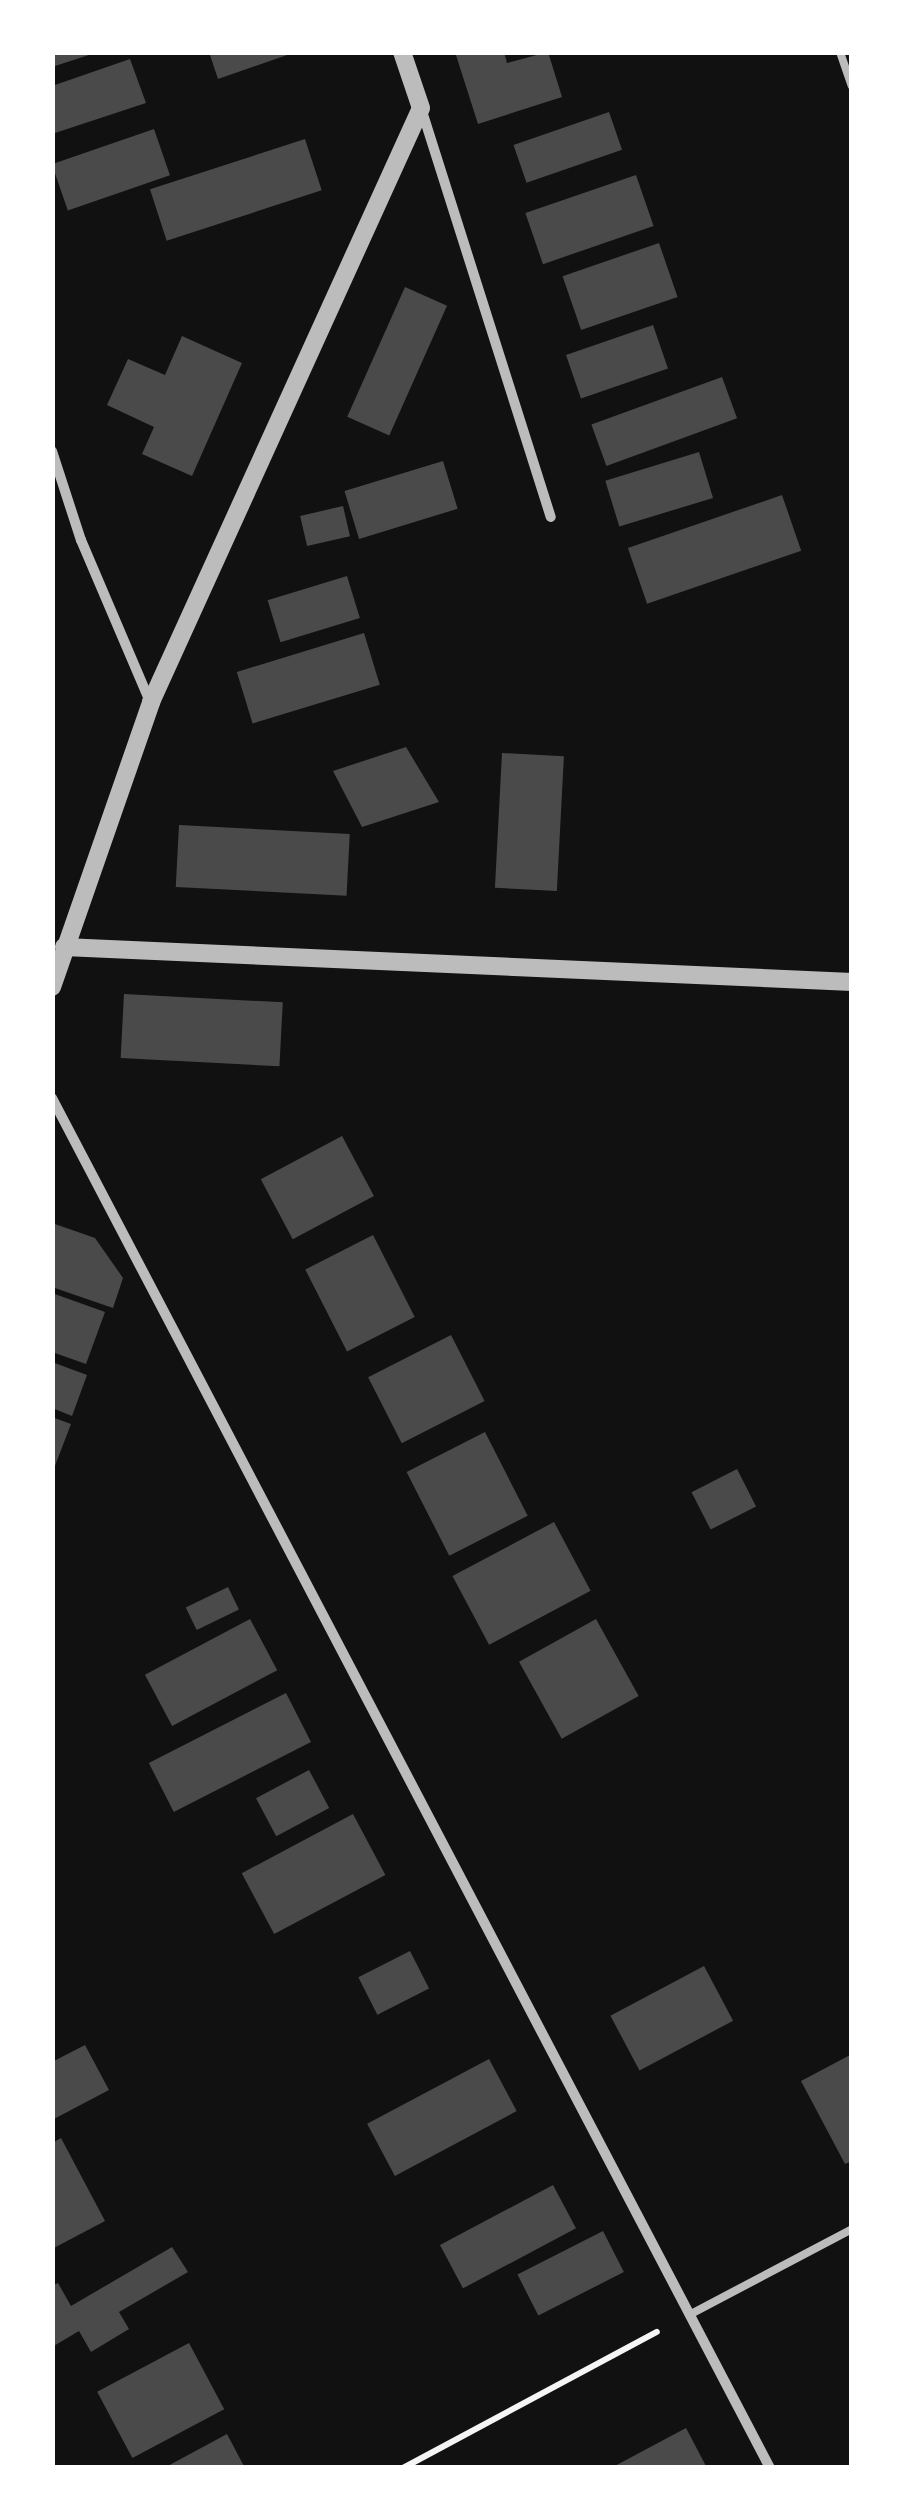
<!DOCTYPE html>
<html>
<head>
<meta charset="utf-8">
<style>
  body { margin:0 }
  #map { position:relative; width:904px; height:2520px; overflow:hidden; background:#111; font-family:Barlow,sans-serif }
  div>[style] { position:absolute }
  .building>* { inset:0; background:#4a4a4a; transform-origin:0 0 }
  .path>* { height:6px; margin:-3px; padding:0 3px; transform-origin:3px; border-radius:3px; background:#f5f5f5 }
  .service>* { height:8px; margin:-4px; padding:0 4px; transform-origin:4px; border-radius:4px; background:#bcbcbc }
  .minor>* { height:10px; margin:-5px; padding:0 5px; transform-origin:5px; border-radius:5px; background:#bcbcbc }
  .tertiary>* { height:18px; margin:-9px; padding:0 9px; transform-origin:9px; border-radius:9px; background:#bcbcbc }
  span { translate:-50% -50%; white-space:nowrap; text-align:center; line-height:1.15; -webkit-text-stroke:8px #fff; paint-order:stroke }
  .frame { position:absolute; inset:0; border:55px solid #fff; pointer-events:none }
</style>
</head>
<body>
<div id="map">
  <div class="building">
    <div style="clip-path:polygon(52px 52px,94px 52px,95px 53px,52px 67px)"></div>
    <div style="clip-path:polygon(209px 52px,293px 52px,293px 53px,218px 79px)"></div>
    <div style="clip-path:polygon(455px 52px,504px 52px,507px 63px,548px 52px,562px 97px,478px 124px)"></div>
    <div style="clip-path:polygon(130px 59px,146px 103px,52px 134px,52px 86px)"></div>
    <div style="left:609px;top:112px;width:40px;height:101px;rotate:71deg"></div>
    <div style="left:154px;top:129px;width:49px;height:108px;rotate:71deg"></div>
    <div style="left:305px;top:139px;width:54px;height:163px;rotate:72deg"></div>
    <div style="left:636px;top:175px;width:54px;height:117px;rotate:71deg"></div>
    <div style="left:659px;top:243px;width:57px;height:102px;rotate:71deg"></div>
    <div style="left:405px;top:287px;width:46px;height:142px;rotate:24deg"></div>
    <div style="left:653px;top:325px;width:46px;height:92px;rotate:71deg"></div>
    <div style="clip-path:polygon(182px 336px,242px 363px,192px 476px,142px 454px,154px 427px,107px 405px,128px 359px,165px 375px)"></div>
    <div style="left:722px;top:377px;width:44px;height:139px;rotate:70deg"></div>
    <div style="left:699px;top:452px;width:48px;height:98px;rotate:73deg"></div>
    <div style="left:443px;top:461px;width:50px;height:103px;rotate:73deg"></div>
    <div style="left:782px;top:495px;width:59px;height:163px;rotate:71deg"></div>
    <div style="left:343px;top:506px;width:31px;height:44px;rotate:77deg"></div>
    <div style="left:347px;top:576px;width:44px;height:83px;rotate:73deg"></div>
    <div style="left:364px;top:633px;width:54px;height:133px;rotate:73deg"></div>
    <div style="clip-path:polygon(406px 747px,439px 802px,362px 827px,333px 771px)"></div>
    <div style="left:502px;top:753px;width:62px;height:135px;rotate:3deg"></div>
    <div style="left:179px;top:825px;width:171px;height:62px;rotate:3deg"></div>
    <div style="left:124px;top:994px;width:159px;height:64px;rotate:3deg"></div>
    <div style="left:342px;top:1136px;width:68px;height:92px;rotate:62deg"></div>
    <div style="clip-path:polygon(52px 1223px,95px 1238px,123px 1278px,113px 1308px,52px 1287px)"></div>
    <div style="left:373px;top:1235px;width:92px;height:76px;rotate:63deg"></div>
    <div style="clip-path:polygon(52px 1293px,105px 1312px,86px 1364px,52px 1352px)"></div>
    <div style="left:451px;top:1335px;width:74px;height:93px;rotate:63deg"></div>
    <div style="clip-path:polygon(52px 1362px,87px 1375px,72px 1416px,52px 1408px)"></div>
    <div style="clip-path:polygon(52px 1417px,71px 1424px,53px 1471px,52px 1471px)"></div>
    <div style="left:485px;top:1432px;width:94px;height:88px;rotate:63deg"></div>
    <div style="left:737px;top:1469px;width:42px;height:51px;rotate:63deg"></div>
    <div style="left:554px;top:1522px;width:78px;height:115px;rotate:62deg"></div>
    <div style="left:228px;top:1587px;width:25px;height:47px;rotate:64deg"></div>
    <div style="left:250px;top:1619px;width:58px;height:119px;rotate:62deg"></div>
    <div style="left:596px;top:1619px;width:88px;height:88px;rotate:61deg"></div>
    <div style="left:286px;top:1693px;width:55px;height:154px;rotate:63deg"></div>
    <div style="left:309px;top:1770px;width:43px;height:60px;rotate:62deg"></div>
    <div style="left:353px;top:1814px;width:69px;height:126px;rotate:62deg"></div>
    <div style="left:410px;top:1951px;width:42px;height:58px;rotate:63deg"></div>
    <div style="left:704px;top:1966px;width:62px;height:106px;rotate:62deg"></div>
    <div style="clip-path:polygon(85px 2045px,109px 2090px,52px 2120px,52px 2062px)"></div>
    <div style="clip-path:polygon(852px 2054px,852px 2161px,845px 2164px,801px 2081px)"></div>
    <div style="left:489px;top:2059px;width:59px;height:138px;rotate:62deg"></div>
    <div style="clip-path:polygon(61px 2138px,105px 2221px,52px 2249px,52px 2143px)"></div>
    <div style="left:553px;top:2185px;width:49px;height:128px;rotate:62deg"></div>
    <div style="left:603px;top:2231px;width:46px;height:96px;rotate:63deg"></div>
    <div style="clip-path:polygon(172px 2247px,188px 2272px,119px 2312px,129px 2329px,91px 2352px,79px 2331px,52px 2347px,52px 2286px,58px 2283px,71px 2306px)"></div>
    <div style="left:189px;top:2343px;width:75px;height:104px;rotate:62deg"></div>
    <div style="clip-path:polygon(686px 2428px,707px 2468px,611px 2468px)"></div>
    <div style="clip-path:polygon(227px 2434px,245px 2468px,164px 2468px)"></div>
  </div>
  <div class="path">
    <div style="left:403px;top:2468px;width:288px;rotate:-28.2deg"></div>
  </div>
  <div class="service">
    <div style="left:840px;top:52px;width:36px;rotate:71deg"></div>
    <div style="left:689px;top:2315px;width:184px;rotate:-27.8deg"></div>
  </div>
  <div class="minor">
    <div style="left:421px;top:108px;width:429px;rotate:72.4deg"></div>
    <div style="left:52px;top:451px;width:94px;rotate:72deg"></div>
    <div style="left:81px;top:540px;width:176px;rotate:66.9deg"></div>
    <div style="left:52px;top:1098px;width:1547px;rotate:62.34deg"></div>
  </div>
  <div class="tertiary">
    <div style="left:64px;top:947px;width:789px;rotate:2.54deg"></div>
    <div style="left:52px;top:987px;width:302px;rotate:-70.8deg"></div>
    <div style="left:151px;top:702px;width:652px;rotate:-65.56deg"></div>
    <div style="left:421px;top:108px;width:59px;rotate:-108.7deg"></div>
  </div>
  <div class="frame"></div>
</div>
</body>
</html>
